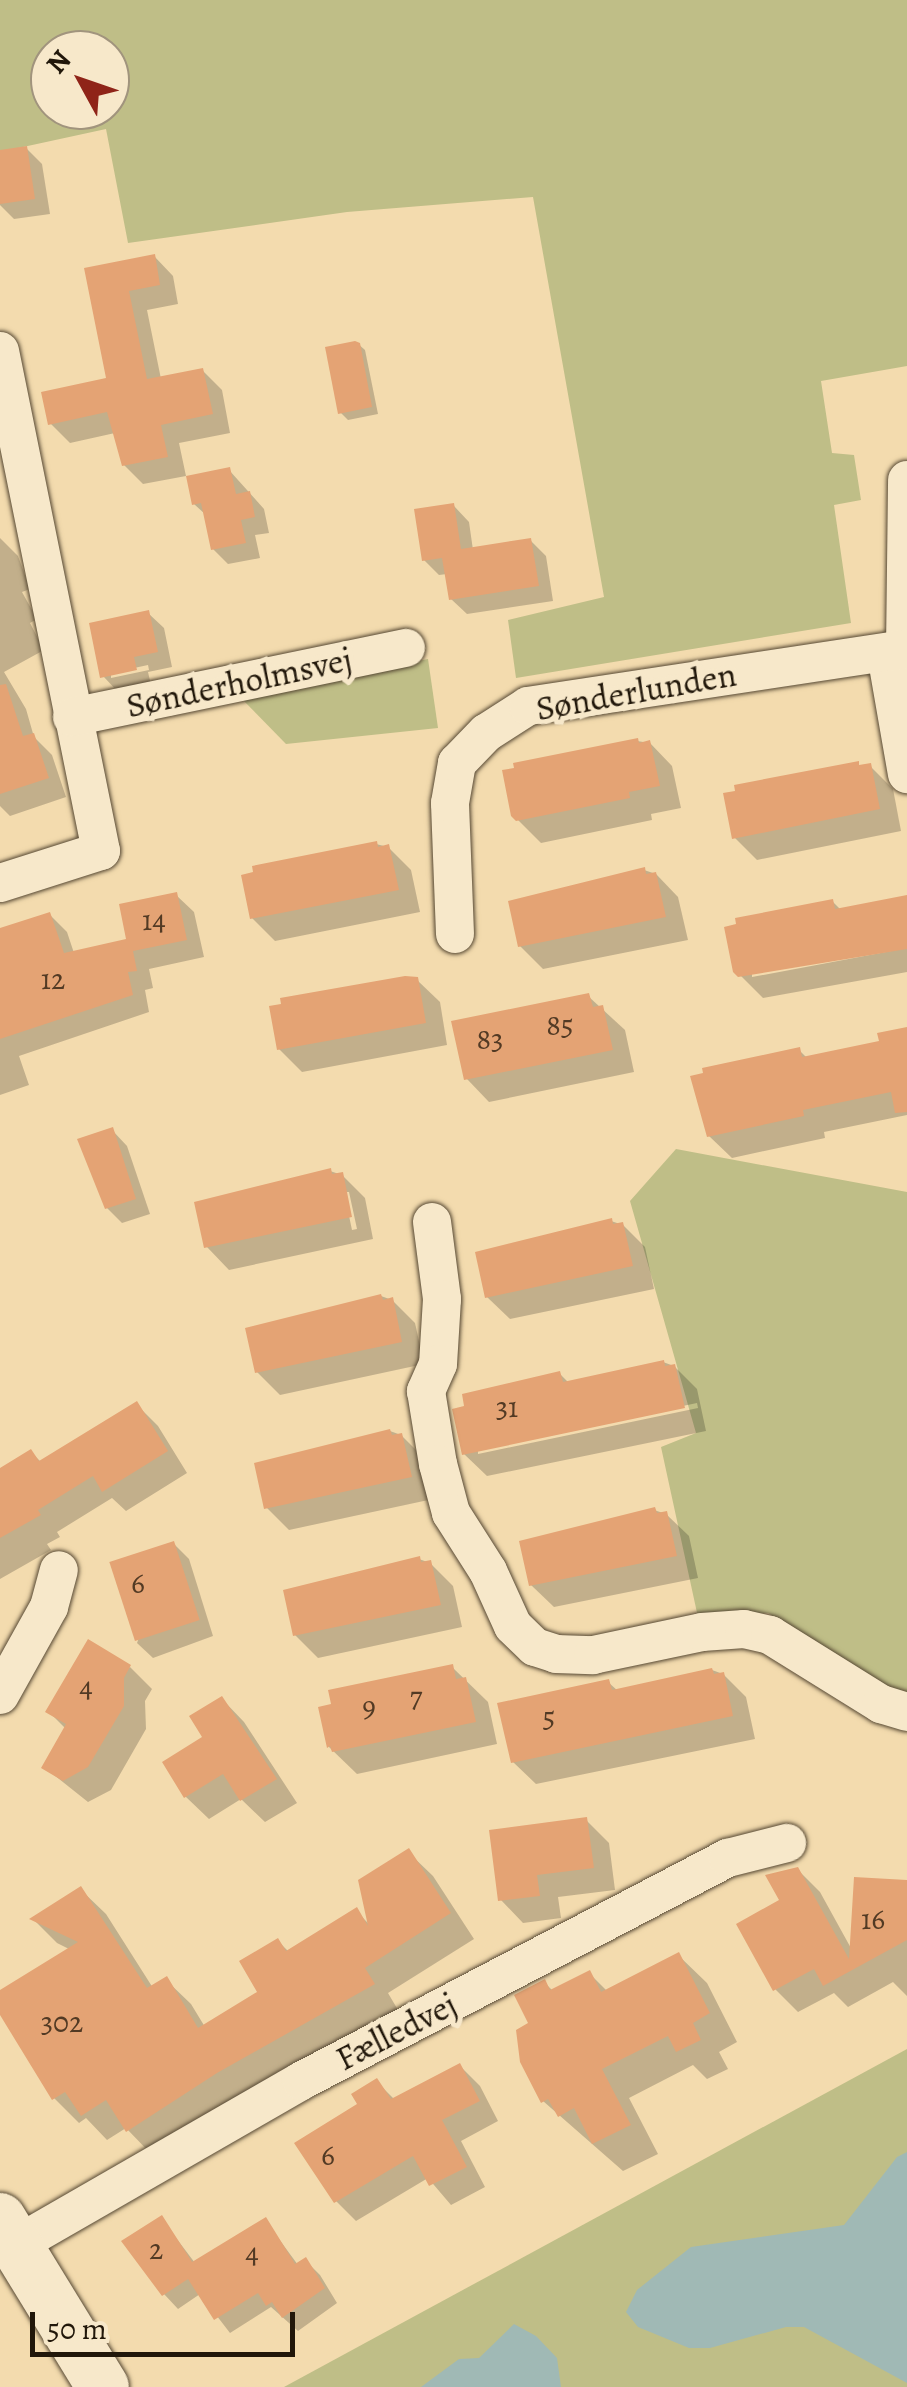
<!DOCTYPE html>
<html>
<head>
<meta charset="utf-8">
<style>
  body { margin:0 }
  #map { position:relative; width:907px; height:2387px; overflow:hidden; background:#f3dbae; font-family:Alegreya,serif }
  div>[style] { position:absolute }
  .green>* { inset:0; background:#bfbe87 }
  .water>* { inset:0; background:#a0b9b5 }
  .shadow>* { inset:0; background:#0003 }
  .building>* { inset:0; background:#e4a374; transform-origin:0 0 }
  .roads { filter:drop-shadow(0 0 2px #564833) drop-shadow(0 0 2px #564833) }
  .street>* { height:38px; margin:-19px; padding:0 19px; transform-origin:19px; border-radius:19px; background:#f7e8ca }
  .secondary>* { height:52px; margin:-26px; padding:0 26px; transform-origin:26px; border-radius:26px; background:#f7e8ca }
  span { translate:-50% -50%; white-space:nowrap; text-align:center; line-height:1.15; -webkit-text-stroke:10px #f7e8ca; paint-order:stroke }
  .number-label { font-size:30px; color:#523a24 }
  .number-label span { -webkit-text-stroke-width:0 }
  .street-label { font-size:35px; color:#21170a }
  .north { position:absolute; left:30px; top:30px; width:100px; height:100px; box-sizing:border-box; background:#f7e8ca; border:2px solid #a1947d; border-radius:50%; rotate:310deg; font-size:28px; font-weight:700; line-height:40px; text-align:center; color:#21170a }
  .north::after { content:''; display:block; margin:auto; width:35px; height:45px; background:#8f2418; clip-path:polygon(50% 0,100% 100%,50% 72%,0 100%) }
  .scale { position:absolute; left:30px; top:2312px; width:265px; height:45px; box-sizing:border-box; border:5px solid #21170a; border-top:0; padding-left:12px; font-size:30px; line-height:35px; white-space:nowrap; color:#21170a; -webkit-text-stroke:8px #f7e8ca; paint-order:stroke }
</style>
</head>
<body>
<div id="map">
  <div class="green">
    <div style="clip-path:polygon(evenodd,0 0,907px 0,907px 366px,821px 381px,832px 453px,854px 455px,861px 500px,834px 505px,851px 623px,516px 678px,508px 620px,604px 597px,533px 197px,347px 212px,128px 243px,106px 129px,0 152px,0 0,50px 50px,110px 50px,110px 110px,50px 110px,50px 50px)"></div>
    <div style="clip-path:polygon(428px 659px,438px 728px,286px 744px,240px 697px)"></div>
    <div style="clip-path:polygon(676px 1149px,907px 1192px,907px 1698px,768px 1613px,699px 1622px,661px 1447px,696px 1433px,630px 1201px)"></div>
    <div style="clip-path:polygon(907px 2049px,907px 2387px,284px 2387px)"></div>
  </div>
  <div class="water">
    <div style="clip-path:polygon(907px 2152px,907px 2383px,804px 2327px,786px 2327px,710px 2348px,689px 2348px,638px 2327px,626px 2312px,637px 2290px,691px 2247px,844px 2225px,897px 2157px)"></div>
    <div style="clip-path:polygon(514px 2324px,536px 2336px,557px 2358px,561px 2387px,421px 2387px,459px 2359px,479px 2358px)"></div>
  </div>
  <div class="shadow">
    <div style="clip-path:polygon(26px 148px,42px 164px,50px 214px,14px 219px,0 205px,0 152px)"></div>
    <div style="clip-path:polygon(154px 256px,173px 276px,178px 304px,147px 310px,161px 379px,203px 371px,222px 390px,230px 433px,179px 443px,186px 476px,143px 484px,124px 465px,115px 433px,70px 443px,50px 423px,109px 379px,87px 270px)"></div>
    <div style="clip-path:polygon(357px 343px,365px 350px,378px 414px,348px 420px,340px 412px)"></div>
    <div style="clip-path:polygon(229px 470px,264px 509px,269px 533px,255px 535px,260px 558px,228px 564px,213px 549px,206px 515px,194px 504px)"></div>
    <div style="clip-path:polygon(454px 506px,469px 522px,473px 550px,531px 541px,546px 556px,553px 601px,467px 614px,451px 599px,447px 574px,439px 575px,424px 560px)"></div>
    <div style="clip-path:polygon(0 538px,18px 556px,30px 589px,22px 592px,37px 619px,30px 623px,44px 650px,4px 672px,26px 709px,34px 737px,52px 755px,66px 797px,10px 816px,0 806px)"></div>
    <div style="clip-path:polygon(evenodd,148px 613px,164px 628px,172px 667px,148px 672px,151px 685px,118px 692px,103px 676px,148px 613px,148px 665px,149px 670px,111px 678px,111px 673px,148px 665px)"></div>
    <div style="clip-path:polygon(637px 741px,650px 743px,672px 766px,681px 808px,651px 814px,652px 820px,541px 843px,518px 820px)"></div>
    <div style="clip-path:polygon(870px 766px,893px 789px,901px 831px,757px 860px,734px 837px)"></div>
    <div style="clip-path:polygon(376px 844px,388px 847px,411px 870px,420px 912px,275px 941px,252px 918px)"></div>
    <div style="clip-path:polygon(644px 870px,656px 874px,678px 897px,688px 940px,543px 969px,520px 946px)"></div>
    <div style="clip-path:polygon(176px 895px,194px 912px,204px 957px,149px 969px,153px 988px,145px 990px,149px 1012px,19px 1056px,29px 1085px,0 1095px,0 932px,49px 914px,67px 932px,74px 953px,129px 941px)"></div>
    <div style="clip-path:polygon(907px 897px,907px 943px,752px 972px,752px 977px,907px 948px,907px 972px,763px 998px,740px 975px,833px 902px,841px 910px)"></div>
    <div style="clip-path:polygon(417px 980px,440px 1002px,447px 1045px,302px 1072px,279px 1049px)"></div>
    <div style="clip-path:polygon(588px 996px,625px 1030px,634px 1072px,489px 1102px,467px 1079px)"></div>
    <div style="clip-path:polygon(907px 1044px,907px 1115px,824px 1132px,825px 1138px,732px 1158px,709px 1136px,799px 1050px,807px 1058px)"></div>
    <div style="clip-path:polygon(112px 1130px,127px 1146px,150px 1214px,122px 1223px,107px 1208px)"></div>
    <div style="clip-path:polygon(evenodd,330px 1171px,342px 1175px,365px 1198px,373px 1239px,229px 1270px,207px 1247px,330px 1171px,344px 1192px,349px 1192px,357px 1229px,352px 1230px,344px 1192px)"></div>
    <div style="clip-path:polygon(611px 1221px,623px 1225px,645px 1247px,654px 1289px,510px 1319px,487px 1297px)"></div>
    <div style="clip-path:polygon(381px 1296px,392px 1300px,415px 1323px,424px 1364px,280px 1395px,257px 1372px)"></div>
    <div style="clip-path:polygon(evenodd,663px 1362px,674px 1366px,697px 1389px,706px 1431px,487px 1476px,464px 1454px,560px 1374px,569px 1383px,663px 1362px,697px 1403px,698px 1408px,478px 1454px,478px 1449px,697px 1403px)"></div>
    <div style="clip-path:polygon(136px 1404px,158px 1426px,187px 1473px,126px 1511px,112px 1498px,57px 1532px,60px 1537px,47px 1544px,51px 1550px,0 1579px,0 1471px,31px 1452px,42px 1463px)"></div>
    <div style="clip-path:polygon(390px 1431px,401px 1435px,424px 1458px,433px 1499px,289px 1530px,266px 1507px)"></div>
    <div style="clip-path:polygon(654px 1510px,666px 1514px,689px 1536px,698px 1578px,554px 1607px,531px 1585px)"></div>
    <div style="clip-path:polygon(174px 1544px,189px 1559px,213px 1636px,153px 1658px,137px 1643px)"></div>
    <div style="clip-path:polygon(419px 1559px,430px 1563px,453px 1586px,462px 1627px,318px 1658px,295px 1635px)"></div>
    <div style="clip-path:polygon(130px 1667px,152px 1689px,145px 1701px,146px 1729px,111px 1790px,88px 1802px,44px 1767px,66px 1729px,48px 1711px)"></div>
    <div style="clip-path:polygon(452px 1667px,488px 1702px,497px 1744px,357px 1774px,329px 1747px,321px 1709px)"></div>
    <div style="clip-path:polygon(712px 1670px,723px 1674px,746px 1697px,755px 1739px,536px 1784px,513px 1762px,608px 1682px,618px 1691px)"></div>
    <div style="clip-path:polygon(222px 1699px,244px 1722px,297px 1803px,265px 1822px,241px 1799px,209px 1819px,186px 1797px,165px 1762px,205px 1738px)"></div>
    <div style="clip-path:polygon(586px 1820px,609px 1843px,615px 1890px,558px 1897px,561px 1918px,523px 1923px,501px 1900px)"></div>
    <div style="clip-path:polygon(408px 1852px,433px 1876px,474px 1939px,388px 1993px,398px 2010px,153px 2156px,126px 2128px,107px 2140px,86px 2118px,79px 2123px,54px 2098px,0 2010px,0 1993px,71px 1950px,57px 1943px,33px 1919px,81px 1890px,106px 1914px,153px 1988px,166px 1980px,191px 2004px,205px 2027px,261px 1993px,278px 1941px,289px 1952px,356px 1911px,370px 1925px)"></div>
    <div style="clip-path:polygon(797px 1869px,820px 1892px,852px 1950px,907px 1881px,907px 1996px,893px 1982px,848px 2007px,834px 1993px,798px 2012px,776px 1990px,740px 1925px,782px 1901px)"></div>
    <div style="clip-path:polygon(678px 1955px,707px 1983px,737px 2042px,719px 2052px,728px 2069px,707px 2079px,693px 2065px,629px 2098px,658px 2154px,623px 2171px,543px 2101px,531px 2024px,544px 1982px,553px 1991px,589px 1973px,607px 1991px)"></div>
    <div style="clip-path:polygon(460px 2066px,480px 2086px,498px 2121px,461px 2141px,485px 2187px,451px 2205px,428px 2178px,356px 2221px,336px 2201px,361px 2105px,377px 2082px,395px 2100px)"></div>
    <div style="clip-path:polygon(161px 2218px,195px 2263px,265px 2220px,298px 2265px,305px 2260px,320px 2275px,337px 2303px,298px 2331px,271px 2307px,230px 2333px,200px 2294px,178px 2309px,164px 2294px)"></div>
  </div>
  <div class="building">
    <div style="clip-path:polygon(27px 146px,35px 199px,0 204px,0 150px)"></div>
    <div style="clip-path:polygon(155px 254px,160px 285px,129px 291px,147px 379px,203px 368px,213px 414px,161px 425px,168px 457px,122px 466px,107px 412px,48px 425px,41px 392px,106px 378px,84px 268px)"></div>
    <div style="clip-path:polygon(355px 341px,360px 343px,372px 407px,338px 414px,325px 347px)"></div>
    <div style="clip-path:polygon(230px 467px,236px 494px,250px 491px,255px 517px,241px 520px,246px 543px,211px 550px,201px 503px,192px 505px,186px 476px)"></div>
    <div style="clip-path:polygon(454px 503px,461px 549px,531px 538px,539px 586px,449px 600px,442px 558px,422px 561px,414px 509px)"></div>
    <div style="clip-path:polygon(149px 610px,158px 652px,134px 657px,137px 670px,100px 678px,89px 623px)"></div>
    <div style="clip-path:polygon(6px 684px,23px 736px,34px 733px,49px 778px,0 794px,0 685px)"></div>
    <div style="clip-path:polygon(638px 738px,639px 743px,650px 740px,660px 786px,629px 792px,630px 798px,516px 821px,511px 816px,502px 770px,514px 768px,513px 763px)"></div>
    <div style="clip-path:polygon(859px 761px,859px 765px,871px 763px,880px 809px,732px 839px,723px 793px,735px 791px,734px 785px)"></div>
    <div style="clip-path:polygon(377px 841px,378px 847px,389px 844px,399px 890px,250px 919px,241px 875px,253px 872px,252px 866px)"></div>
    <div style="clip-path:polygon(645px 867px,646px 874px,656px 872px,666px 917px,518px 947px,508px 901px)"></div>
    <div style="clip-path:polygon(177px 892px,187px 940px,133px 951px,137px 971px,128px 972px,133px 995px,0 1039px,0 928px,50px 912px,64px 953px,126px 939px,119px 904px)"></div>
    <div style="clip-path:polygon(907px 895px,907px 949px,738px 977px,733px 972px,724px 927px,736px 924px,735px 918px,833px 899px,835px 909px)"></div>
    <div style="clip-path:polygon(405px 976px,418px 977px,426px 1023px,277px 1050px,269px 1006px,281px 1004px,280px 998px)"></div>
    <div style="clip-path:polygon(589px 993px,593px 1007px,603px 1005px,613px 1050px,464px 1080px,451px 1021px)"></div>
    <div style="clip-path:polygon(907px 1027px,907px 1112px,895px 1113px,891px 1092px,803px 1110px,804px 1116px,707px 1137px,690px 1076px,703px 1073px,702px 1068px,800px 1047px,802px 1057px,879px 1041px,877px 1033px)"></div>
    <div style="clip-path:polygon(113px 1127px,136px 1199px,105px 1209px,77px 1139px)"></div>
    <div style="clip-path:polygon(331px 1168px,332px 1174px,343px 1172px,352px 1217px,204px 1248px,194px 1202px)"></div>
    <div style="clip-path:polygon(612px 1218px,613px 1224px,623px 1222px,633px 1266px,485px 1298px,475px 1252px)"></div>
    <div style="clip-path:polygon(381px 1294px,383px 1300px,393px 1297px,402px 1342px,255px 1373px,245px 1328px)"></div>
    <div style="clip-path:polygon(664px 1360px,665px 1366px,675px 1364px,685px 1408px,462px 1455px,452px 1409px,464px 1406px,462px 1394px,560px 1371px,563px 1382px)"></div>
    <div style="clip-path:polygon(137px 1401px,168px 1451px,102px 1492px,93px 1476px,38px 1510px,41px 1515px,0 1538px,0 1468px,31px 1449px,39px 1461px)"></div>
    <div style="clip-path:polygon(390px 1429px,392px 1435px,402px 1433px,412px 1477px,264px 1509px,254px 1463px)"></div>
    <div style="clip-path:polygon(655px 1507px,657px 1513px,667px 1511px,677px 1556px,529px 1586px,519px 1541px)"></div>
    <div style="left:174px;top:1541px;width:83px;height:68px;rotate:72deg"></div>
    <div style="clip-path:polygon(420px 1556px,421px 1562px,431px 1560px,441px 1605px,293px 1636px,283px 1590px)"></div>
    <div style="clip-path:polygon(88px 1639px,131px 1665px,124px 1678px,124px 1706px,88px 1767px,63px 1781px,41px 1768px,66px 1724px,45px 1712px)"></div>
    <div style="clip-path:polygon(453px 1664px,456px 1679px,466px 1677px,476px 1722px,332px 1752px,330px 1746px,327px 1748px,318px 1707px,331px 1704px,328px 1690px)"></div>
    <div style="clip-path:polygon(712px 1668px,714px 1674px,724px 1672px,733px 1716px,511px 1763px,497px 1703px,609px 1679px,612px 1690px)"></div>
    <div style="clip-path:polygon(222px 1696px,277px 1779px,240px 1801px,223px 1774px,184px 1798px,162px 1762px,202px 1737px,189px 1716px)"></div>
    <div style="clip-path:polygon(587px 1817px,594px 1868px,537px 1875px,540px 1896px,498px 1901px,489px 1830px)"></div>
    <div style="clip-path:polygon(409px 1848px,451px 1913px,365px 1968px,375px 1984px,217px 2073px,126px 2132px,106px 2100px,81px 2116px,65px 2092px,52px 2100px,0 2015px,0 1990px,78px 1942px,29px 1919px,81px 1886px,147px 1988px,167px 1976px,198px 2028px,257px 1992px,239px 1961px,278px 1938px,286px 1951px,357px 1907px,368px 1926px,358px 1880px)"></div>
    <div style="clip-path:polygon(798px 1867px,849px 1959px,854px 1877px,907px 1880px,907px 1940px,823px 1986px,814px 1969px,773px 1991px,736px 1924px,779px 1900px,765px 1875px)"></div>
    <div style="clip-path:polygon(679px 1952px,710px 2013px,693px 2023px,701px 2040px,676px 2052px,668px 2036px,602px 2069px,631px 2125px,592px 2144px,574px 2108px,558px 2117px,548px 2099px,541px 2103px,520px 2062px,516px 2030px,528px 2023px,514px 1995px,545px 1979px,550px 1990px,590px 1970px,601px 1992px)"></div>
    <div style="clip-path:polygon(460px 2063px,480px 2101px,442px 2120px,467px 2167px,429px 2186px,413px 2156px,334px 2203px,294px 2143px,357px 2104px,351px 2094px,377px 2078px,391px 2099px)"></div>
    <div style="clip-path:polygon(162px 2215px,192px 2262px,266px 2217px,295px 2264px,306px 2257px,325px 2288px,282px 2318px,272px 2302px,266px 2306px,258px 2293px,214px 2320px,188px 2279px,162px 2296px,121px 2241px)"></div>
  </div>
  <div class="roads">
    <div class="street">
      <div style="left:0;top:351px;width:510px;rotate:78.58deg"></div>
      <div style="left:101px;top:851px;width:106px;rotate:162.4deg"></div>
      <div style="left:905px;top:649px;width:169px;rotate:-89.3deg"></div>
      <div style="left:886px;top:654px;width:122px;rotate:80.1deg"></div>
      <div style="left:72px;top:717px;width:341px;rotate:-11.7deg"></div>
      <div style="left:455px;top:934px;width:131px;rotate:-92.2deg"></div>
      <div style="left:450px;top:803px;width:41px;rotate:-80.1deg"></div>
      <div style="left:457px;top:763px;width:42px;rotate:-46deg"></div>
      <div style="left:486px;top:733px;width:50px;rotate:-32.7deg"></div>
      <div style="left:528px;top:706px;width:383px;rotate:-8.6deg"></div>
      <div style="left:432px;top:1222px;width:78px;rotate:82.6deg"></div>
      <div style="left:442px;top:1299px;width:65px;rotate:93.5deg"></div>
      <div style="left:438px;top:1364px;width:30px;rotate:114deg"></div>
      <div style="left:426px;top:1391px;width:74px;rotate:80.7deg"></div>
      <div style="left:438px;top:1464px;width:51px;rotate:75.1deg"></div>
      <div style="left:451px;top:1513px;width:69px;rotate:57.5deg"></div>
      <div style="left:488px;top:1571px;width:60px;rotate:65.6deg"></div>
      <div style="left:513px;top:1626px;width:30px;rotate:44deg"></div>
      <div style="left:535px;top:1647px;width:22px;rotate:18deg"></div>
      <div style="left:556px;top:1654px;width:37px;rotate:2deg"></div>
      <div style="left:593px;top:1655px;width:111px;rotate:-11.9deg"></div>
      <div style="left:702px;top:1632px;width:42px;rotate:-4.1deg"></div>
      <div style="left:744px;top:1629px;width:27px;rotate:13deg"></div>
      <div style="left:770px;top:1635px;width:131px;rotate:31.9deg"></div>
      <div style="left:881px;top:1704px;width:27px;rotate:17deg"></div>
      <div style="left:0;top:1695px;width:101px;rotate:-60.9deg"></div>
      <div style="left:49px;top:1607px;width:38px;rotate:-75deg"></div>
      <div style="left:16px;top:2245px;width:329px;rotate:-29.9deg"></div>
      <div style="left:301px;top:2081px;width:482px;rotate:-27.6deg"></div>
      <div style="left:728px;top:1858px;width:61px;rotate:-14.3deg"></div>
    </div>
    <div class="secondary">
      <div style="left:0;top:2219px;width:197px;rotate:58.5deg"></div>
    </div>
  </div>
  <div class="number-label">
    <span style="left:154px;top:920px">14</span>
    <span style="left:53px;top:979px">12</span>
    <span style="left:560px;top:1025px">85</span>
    <span style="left:490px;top:1039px">83</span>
    <span style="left:507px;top:1407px">31</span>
    <span style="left:138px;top:1583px">6</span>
    <span style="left:86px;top:1687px">4</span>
    <span style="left:416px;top:1697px">7</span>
    <span style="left:369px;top:1707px">9</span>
    <span style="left:549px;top:1717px">5</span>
    <span style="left:873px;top:1919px">16</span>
    <span style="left:62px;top:2022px">302</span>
    <span style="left:328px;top:2155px">6</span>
    <span style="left:156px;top:2249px">2</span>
    <span style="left:252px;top:2253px">4</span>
  </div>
  <div class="street-label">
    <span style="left:239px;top:682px;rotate:-12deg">Sønderholmsvej</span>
    <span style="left:636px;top:691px;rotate:-10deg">Sønderlunden</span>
    <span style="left:396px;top:2031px;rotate:-27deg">Fælledvej</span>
  </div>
  <div class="north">N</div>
  <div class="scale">50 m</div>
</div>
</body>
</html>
